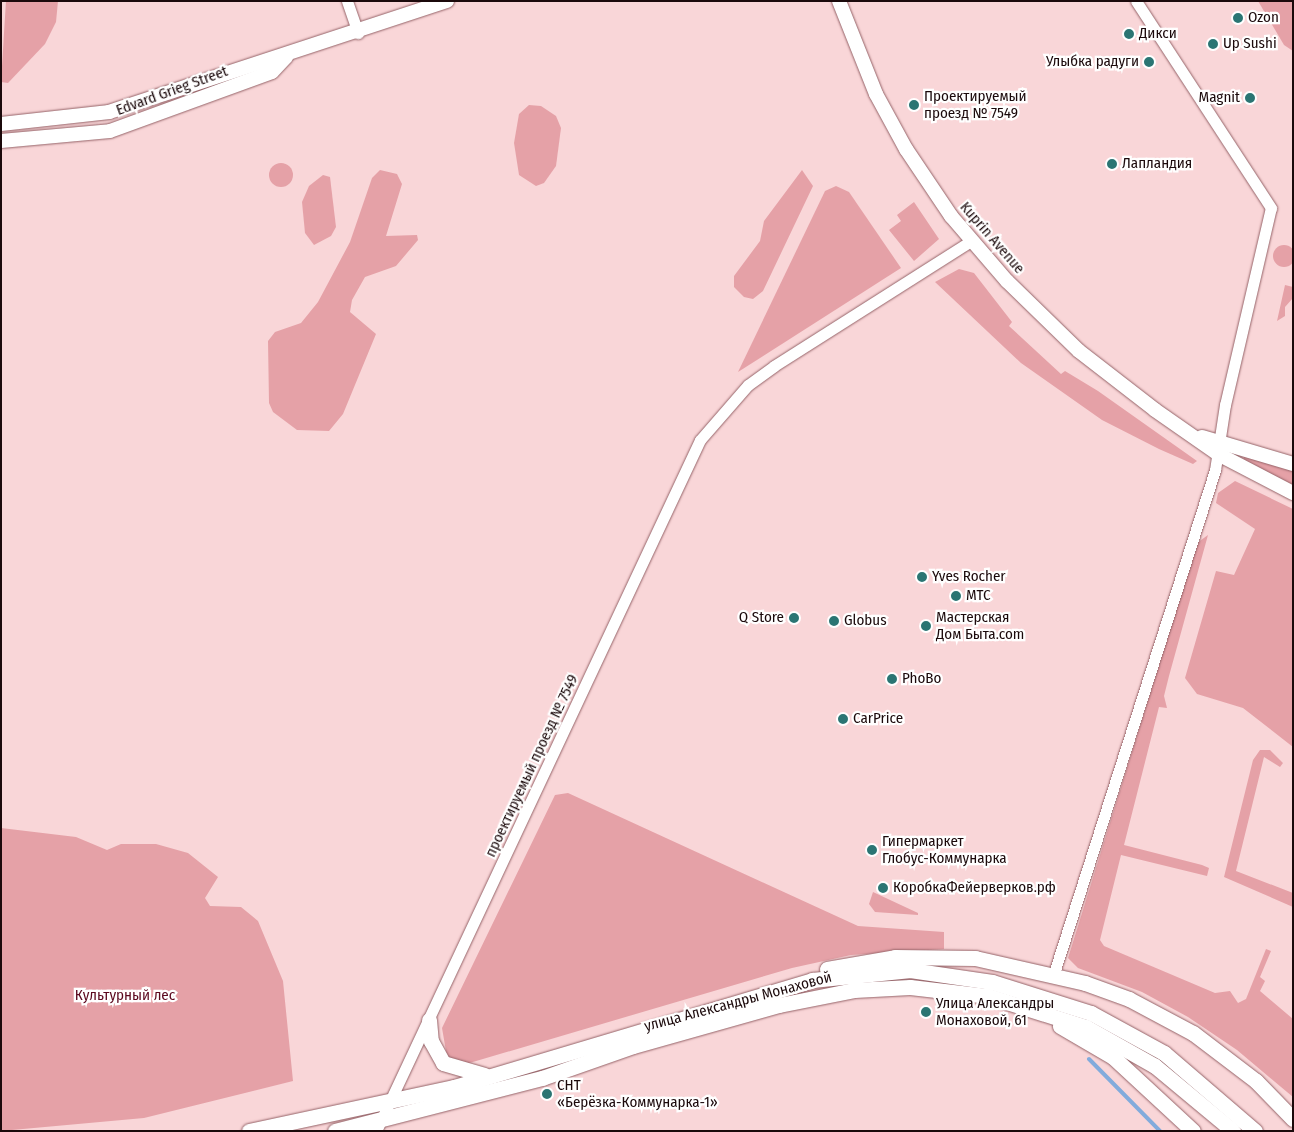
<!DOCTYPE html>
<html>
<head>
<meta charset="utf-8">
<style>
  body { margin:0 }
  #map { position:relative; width:1294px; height:1132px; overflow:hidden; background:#f9d6d8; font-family:"Fira Sans Condensed",sans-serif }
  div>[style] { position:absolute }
  .green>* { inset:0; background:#e5a1a7 }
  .round { border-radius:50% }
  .stream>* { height:4px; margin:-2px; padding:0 2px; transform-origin:2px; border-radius:2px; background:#82abdc }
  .roads { filter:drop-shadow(0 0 1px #956368) drop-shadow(0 0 1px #956368) }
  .minor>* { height:11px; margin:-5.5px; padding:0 5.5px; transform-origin:5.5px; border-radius:5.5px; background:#fff }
  .tertiary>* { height:14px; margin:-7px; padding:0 7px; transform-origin:7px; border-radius:7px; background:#fff }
  .secondary>* { height:15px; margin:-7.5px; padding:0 7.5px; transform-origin:7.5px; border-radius:7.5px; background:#fff }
  .dots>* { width:14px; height:14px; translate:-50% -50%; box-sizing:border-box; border:2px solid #fff; border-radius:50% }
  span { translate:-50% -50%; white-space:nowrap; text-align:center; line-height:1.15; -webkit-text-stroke:4.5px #fff; paint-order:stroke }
  .poi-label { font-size:15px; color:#1b090b }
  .left { translate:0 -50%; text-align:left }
  .right { translate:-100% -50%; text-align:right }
  .street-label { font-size:15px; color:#1b090b }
  .park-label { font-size:15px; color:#5c091f }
  .frame { position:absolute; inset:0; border:2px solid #1b090b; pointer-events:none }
</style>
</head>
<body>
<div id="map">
  <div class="green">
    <div style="clip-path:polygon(6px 1px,58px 1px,56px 22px,45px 44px,8px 83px,1px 82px)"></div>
    <div style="clip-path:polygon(1258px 1px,1293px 1px,1293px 51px,1284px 45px)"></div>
    <div style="clip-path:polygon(529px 105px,541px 106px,556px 116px,561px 128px,556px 166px,544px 183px,536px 186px,519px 175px,514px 143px,519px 114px)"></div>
    <div class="round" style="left:269px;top:163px;width:24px;height:24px"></div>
    <div style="clip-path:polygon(380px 170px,397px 174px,402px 184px,386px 236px,417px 235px,418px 240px,396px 266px,365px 277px,352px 300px,350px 312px,376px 334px,343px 414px,329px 431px,297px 430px,273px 412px,269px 403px,268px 341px,275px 332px,301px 323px,318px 302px,350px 242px,372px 178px)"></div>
    <div style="clip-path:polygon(802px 170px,813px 186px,763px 291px,753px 299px,744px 297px,734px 287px,734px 276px,760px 241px,764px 221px)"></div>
    <div style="clip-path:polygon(323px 175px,330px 177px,336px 227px,331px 236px,314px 245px,305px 233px,302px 202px,309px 186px)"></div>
    <div style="clip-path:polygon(836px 186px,849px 192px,901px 268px,738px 372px,825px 191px)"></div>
    <div style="clip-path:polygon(914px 202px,939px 239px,914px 261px,889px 230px,901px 221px,897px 215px)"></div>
    <div class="round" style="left:1273px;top:245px;width:22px;height:22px"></div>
    <div style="clip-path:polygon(959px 269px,974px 273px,1012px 322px,1009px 326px,1061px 374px,1065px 371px,1098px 391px,1197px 461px,1193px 464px,1159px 449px,1102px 420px,1021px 363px,935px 282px)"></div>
    <div style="clip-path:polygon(1285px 285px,1293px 287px,1293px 298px,1285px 307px,1285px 316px,1277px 321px)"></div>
    <div style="clip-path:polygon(1245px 454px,1293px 470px,1293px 486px,1243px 461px)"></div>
    <div style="clip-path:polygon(1235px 481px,1293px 509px,1293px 747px,1243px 708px,1197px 694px,1185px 678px,1216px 571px,1234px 575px,1255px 529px,1216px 503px,1218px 493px)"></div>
    <div style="clip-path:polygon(1208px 535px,1169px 676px,1164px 696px,1167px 708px,1159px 707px,1124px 845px,1202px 865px,1209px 868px,1207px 876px,1121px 855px,1100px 940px,1104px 946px,1215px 993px,1230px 991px,1238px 1003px,1246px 999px,1266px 949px,1271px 951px,1260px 977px,1265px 981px,1260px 991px,1293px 1019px,1293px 1097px,1237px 1050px,1188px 1017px,1142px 992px,1078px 968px,1068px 958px,1197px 543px)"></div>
    <div style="clip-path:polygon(1260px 750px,1270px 750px,1283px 763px,1280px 767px,1264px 757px,1236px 871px,1293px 893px,1293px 907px,1224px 877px,1253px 760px)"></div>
    <div style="clip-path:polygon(568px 793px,858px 926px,944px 932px,944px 949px,851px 955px,792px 968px,466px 1064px,447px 1057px,442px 1028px,555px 795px)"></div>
    <div style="clip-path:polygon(1px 828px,76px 837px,107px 850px,121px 844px,156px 844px,188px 853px,218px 877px,205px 898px,210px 906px,241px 907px,258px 921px,283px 981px,293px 1081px,144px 1118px,1px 1131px)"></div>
    <div style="clip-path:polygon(873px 892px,918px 913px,918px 915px,875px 912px,869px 904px)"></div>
  </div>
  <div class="stream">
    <div style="left:1089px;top:1059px;width:101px;rotate:45.4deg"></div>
  </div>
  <div class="roads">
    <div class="minor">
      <div style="left:347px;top:1px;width:34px;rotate:71deg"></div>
      <div style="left:1054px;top:973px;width:528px;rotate:-72.25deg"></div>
      <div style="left:1215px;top:470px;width:66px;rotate:-81.3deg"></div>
      <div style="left:1225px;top:405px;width:202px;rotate:-76.9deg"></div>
      <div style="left:1271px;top:208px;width:247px;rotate:-123.1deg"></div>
      <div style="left:376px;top:1131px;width:763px;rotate:-64.88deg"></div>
      <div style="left:700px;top:440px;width:73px;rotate:-48.9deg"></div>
      <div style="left:748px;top:385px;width:32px;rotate:-36deg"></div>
      <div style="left:774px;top:366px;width:233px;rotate:-32.4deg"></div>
    </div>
    <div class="tertiary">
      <div style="left:839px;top:1px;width:100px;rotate:68.3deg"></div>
      <div style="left:876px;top:94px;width:63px;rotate:61.4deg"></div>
      <div style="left:906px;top:149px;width:81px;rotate:56.1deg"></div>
      <div style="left:951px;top:216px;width:86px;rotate:49.3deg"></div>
      <div style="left:1007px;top:281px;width:100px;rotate:44.2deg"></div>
      <div style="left:1079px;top:351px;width:96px;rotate:37.8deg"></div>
      <div style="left:1155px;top:410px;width:77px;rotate:34.9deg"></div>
      <div style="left:1218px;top:454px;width:85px;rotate:27.5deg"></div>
      <div style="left:1px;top:124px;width:109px;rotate:-6.3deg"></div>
      <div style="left:109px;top:112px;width:356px;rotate:-18.2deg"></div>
      <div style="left:1px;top:141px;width:109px;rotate:-5.2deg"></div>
      <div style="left:110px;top:131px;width:172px;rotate:-20deg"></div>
      <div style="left:272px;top:72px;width:21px;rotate:-47deg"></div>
      <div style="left:1202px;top:437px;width:95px;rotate:16.5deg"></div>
    </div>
    <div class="secondary">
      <div style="left:827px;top:969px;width:69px;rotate:-10deg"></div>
      <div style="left:895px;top:957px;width:80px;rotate:0.7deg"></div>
      <div style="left:975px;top:958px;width:113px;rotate:12.8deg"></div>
      <div style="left:1085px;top:983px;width:47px;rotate:20deg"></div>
      <div style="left:1129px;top:999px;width:72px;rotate:28deg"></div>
      <div style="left:1193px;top:1033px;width:79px;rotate:37.3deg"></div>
      <div style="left:1256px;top:1081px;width:53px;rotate:45.8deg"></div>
      <div style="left:429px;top:1020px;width:21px;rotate:85deg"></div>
      <div style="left:431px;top:1041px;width:25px;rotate:61deg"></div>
      <div style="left:443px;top:1063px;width:43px;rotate:16.3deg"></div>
      <div style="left:1060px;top:1026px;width:61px;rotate:30.3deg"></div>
      <div style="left:1113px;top:1057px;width:109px;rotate:42.8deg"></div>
      <div style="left:249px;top:1131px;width:210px;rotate:-12.1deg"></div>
      <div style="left:454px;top:1087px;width:374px;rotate:-16.6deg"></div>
      <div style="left:812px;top:980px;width:99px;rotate:-5.8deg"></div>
      <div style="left:910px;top:970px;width:83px;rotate:8.3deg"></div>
      <div style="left:992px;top:982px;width:104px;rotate:17.4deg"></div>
      <div style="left:1091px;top:1013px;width:83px;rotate:28.7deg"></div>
      <div style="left:1164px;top:1053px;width:120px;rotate:40.6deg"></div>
      <div style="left:335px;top:1131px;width:214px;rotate:-14.4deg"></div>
      <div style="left:542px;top:1078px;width:96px;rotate:-19.4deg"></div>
      <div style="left:633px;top:1046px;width:152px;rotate:-15.7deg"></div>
      <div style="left:779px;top:1005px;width:76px;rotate:-11.3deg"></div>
      <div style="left:854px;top:990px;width:56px;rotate:-3.1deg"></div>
      <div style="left:910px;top:987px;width:79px;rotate:6.6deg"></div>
      <div style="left:988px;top:996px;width:103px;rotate:17.6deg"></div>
      <div style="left:1086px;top:1027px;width:79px;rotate:29.5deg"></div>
      <div style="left:1155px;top:1066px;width:102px;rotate:39.8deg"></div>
    </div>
  </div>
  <div class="dots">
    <div style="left:1238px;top:18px;background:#2b7573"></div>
    <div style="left:1129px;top:34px;background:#2b7573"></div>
    <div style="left:1213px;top:44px;background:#2b7573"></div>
    <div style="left:1149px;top:62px;background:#2b7573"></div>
    <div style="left:1250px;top:98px;background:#2b7573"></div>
    <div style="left:914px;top:105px;background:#2b7573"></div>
    <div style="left:1112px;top:164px;background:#2b7573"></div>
    <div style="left:922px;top:577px;background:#2b7573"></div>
    <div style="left:956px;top:596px;background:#2b7573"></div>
    <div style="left:794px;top:618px;background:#2b7573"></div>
    <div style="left:834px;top:621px;background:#2b7573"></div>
    <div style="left:926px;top:626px;background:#2b7573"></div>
    <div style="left:892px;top:679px;background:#2b7573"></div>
    <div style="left:843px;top:719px;background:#2b7573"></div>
    <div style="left:872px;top:850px;background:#2b7573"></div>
    <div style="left:883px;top:888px;background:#2b7573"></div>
    <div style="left:926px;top:1012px;background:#2b7573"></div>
    <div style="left:547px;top:1094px;background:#2b7573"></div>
  </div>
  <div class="poi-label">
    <span class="left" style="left:1248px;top:18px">Ozon</span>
    <span class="left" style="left:1139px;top:34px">Дикси</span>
    <span class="left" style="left:1223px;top:44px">Up Sushi</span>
    <span class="right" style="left:1139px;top:62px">Улыбка радуги</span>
    <span class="left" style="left:924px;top:105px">Проектируемый<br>проезд № 7549</span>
    <span class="right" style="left:1240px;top:98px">Magnit</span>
    <span class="left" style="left:1122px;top:164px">Лапландия</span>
    <span class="left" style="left:932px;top:577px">Yves Rocher</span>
    <span class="left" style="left:966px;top:596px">МТС</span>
    <span class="left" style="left:936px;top:626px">Мастерская<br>Дом Быта.com</span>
    <span class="right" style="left:784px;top:618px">Q Store</span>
    <span class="left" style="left:844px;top:621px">Globus</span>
    <span class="left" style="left:902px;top:679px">PhoBo</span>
    <span class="left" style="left:853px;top:719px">CarPrice</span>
    <span class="left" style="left:882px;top:850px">Гипермаркет<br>Глобус-Коммунарка</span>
    <span class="left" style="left:893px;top:888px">КоробкаФейерверков.рф</span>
    <span class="left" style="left:936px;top:1012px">Улица Александры<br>Монаховой, 61</span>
    <span class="left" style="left:557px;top:1094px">СНТ<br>«Берёзка-Коммунарка-1»</span>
  </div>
  <div class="street-label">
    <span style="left:172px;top:91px;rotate:-20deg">Edvard Grieg Street</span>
    <span style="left:992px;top:238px;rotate:49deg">Kuprin Avenue</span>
    <span style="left:532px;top:766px;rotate:-65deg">проектируемый проезд № 7549</span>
    <span style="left:738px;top:1002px;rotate:-15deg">улица Александры Монаховой</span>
  </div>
  <div class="park-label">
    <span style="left:125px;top:996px">Культурный лес</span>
  </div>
  <div class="frame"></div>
</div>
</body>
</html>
